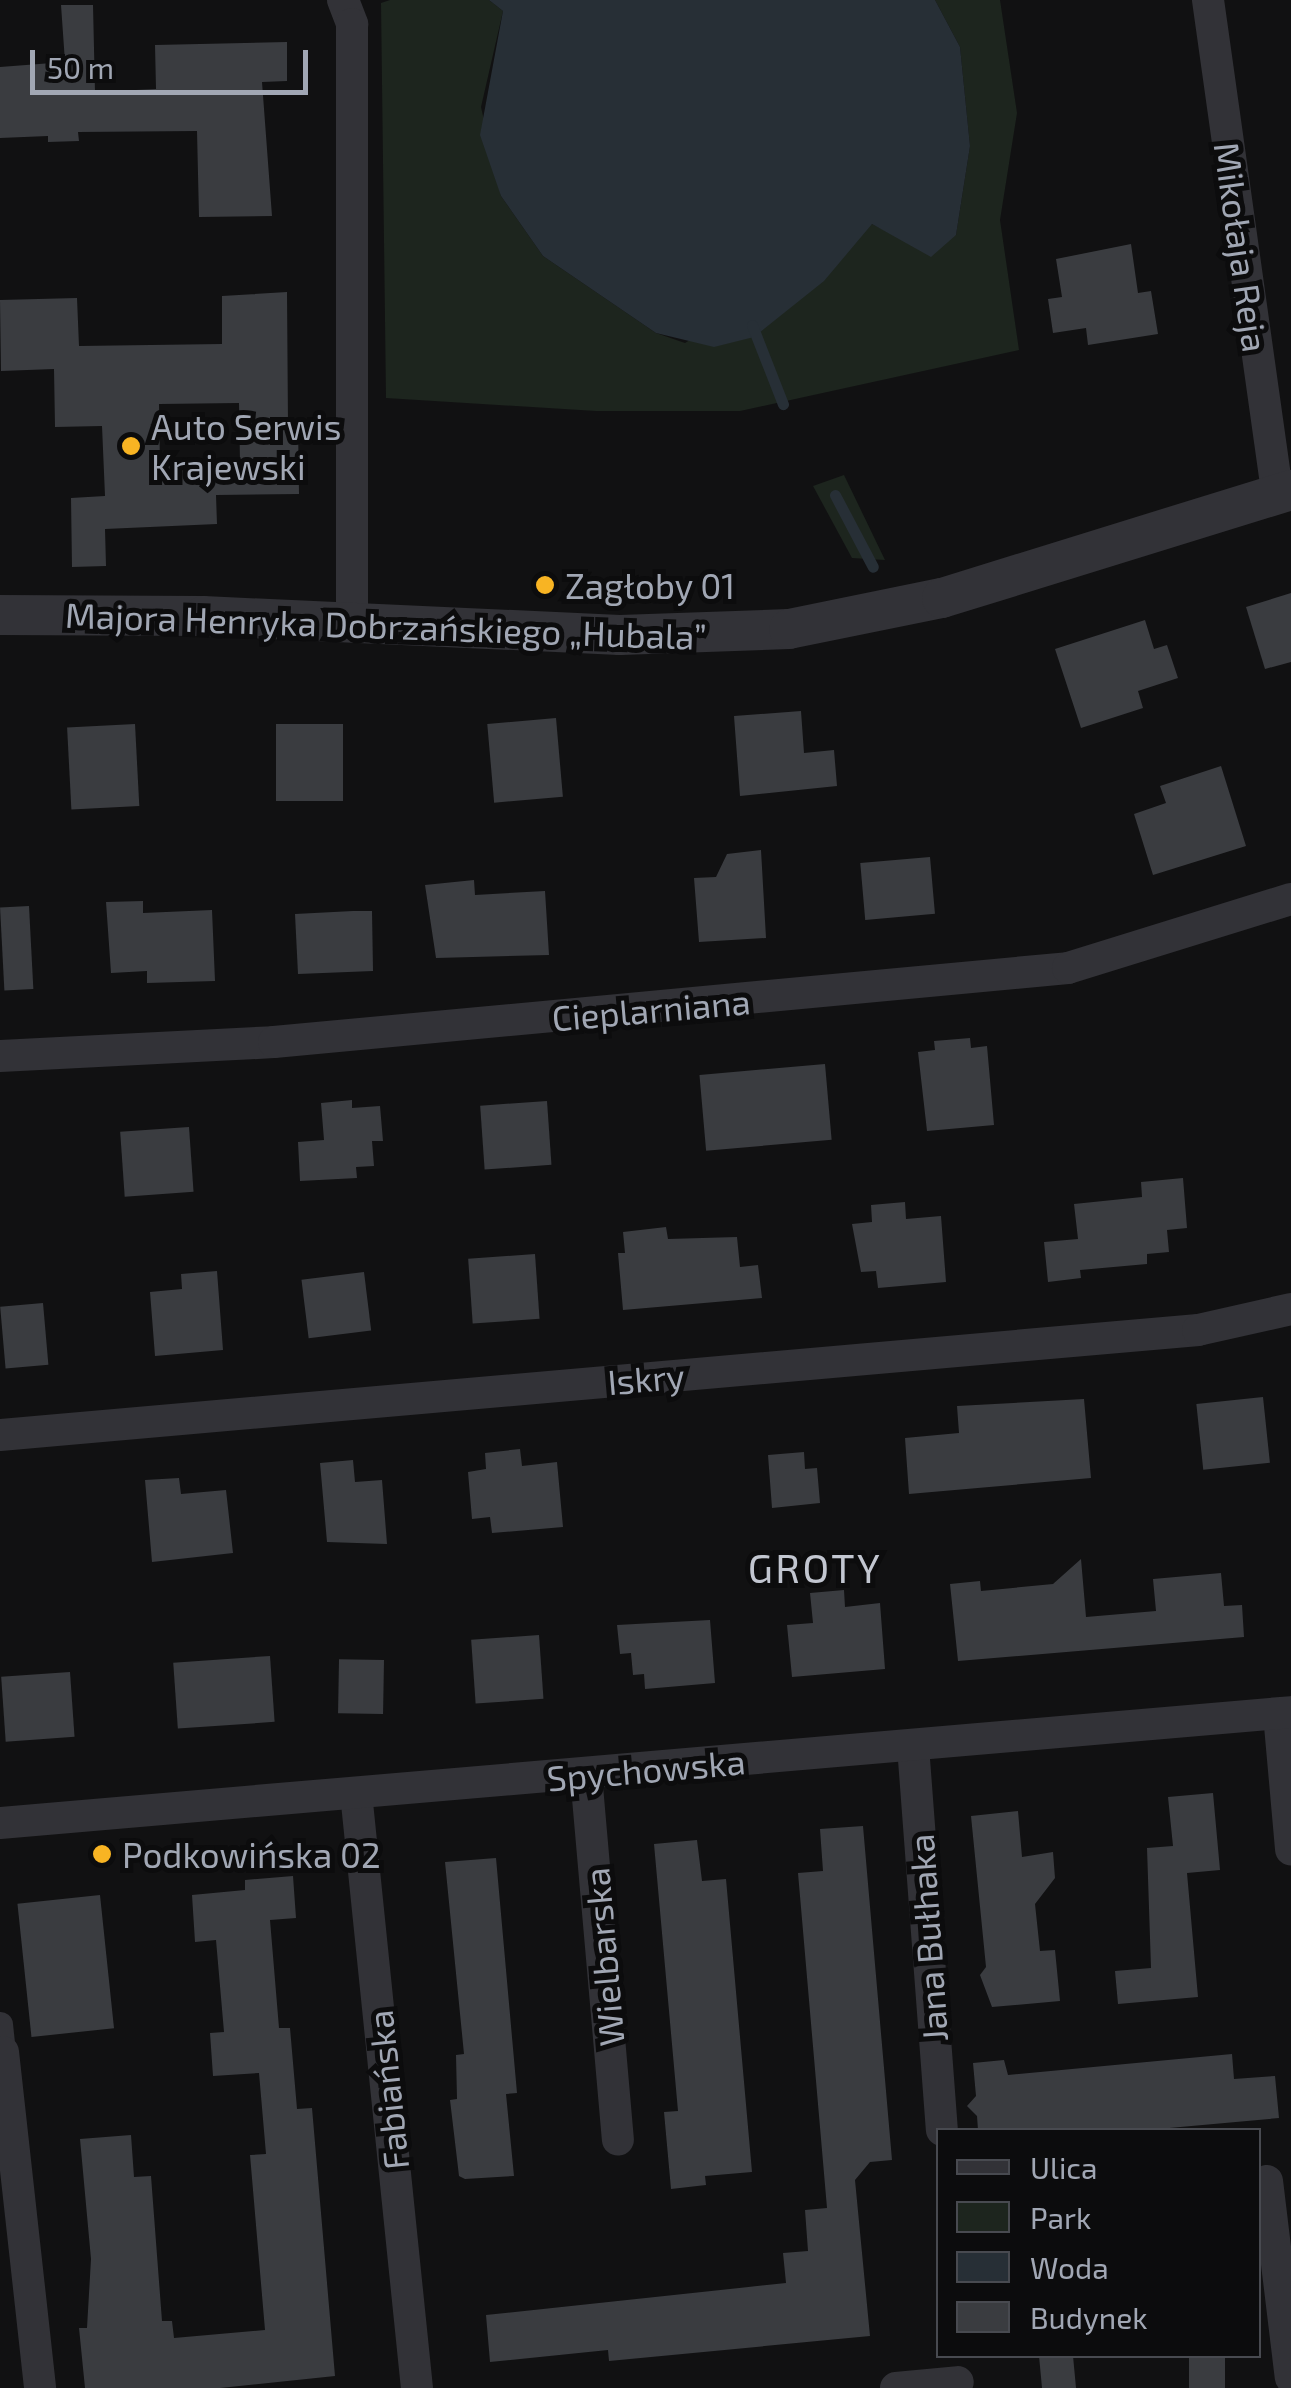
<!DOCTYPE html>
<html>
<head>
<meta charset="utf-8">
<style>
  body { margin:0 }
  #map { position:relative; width:1291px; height:2388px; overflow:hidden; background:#111112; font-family:"Exo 2",sans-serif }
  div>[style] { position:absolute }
  .green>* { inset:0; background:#1d251e }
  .water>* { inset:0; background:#272f36 }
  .stream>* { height:11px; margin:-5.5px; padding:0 5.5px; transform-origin:5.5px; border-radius:5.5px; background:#272f36 }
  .building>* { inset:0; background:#3a3c40; transform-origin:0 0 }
  .pedestrian>* { height:25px; margin:-12.5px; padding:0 12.5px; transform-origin:12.5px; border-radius:12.5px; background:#323237 }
  .minor>* { height:32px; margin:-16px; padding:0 16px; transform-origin:16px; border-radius:16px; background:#323237 }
  .tertiary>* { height:40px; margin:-20px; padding:0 20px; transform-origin:20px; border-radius:20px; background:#323237 }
  .dots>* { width:28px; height:28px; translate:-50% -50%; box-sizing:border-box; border:5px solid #0c0c0d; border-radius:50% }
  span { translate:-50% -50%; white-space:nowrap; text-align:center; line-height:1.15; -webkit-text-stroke:10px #0c0c0d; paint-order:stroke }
  .street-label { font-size:35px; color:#a1a7b4 }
  .poi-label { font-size:35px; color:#a1a7b4 }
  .left { translate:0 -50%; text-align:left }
  .quarter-label { font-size:40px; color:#c2c6d0; letter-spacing:2.5px }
  .legend { position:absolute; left:936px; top:2128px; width:325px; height:230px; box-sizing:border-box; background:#0c0c0d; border:2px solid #484a50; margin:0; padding:12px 18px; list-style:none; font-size:30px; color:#a1a7b4 }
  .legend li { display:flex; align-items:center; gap:20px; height:50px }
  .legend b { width:50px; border:2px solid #484a50 }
  .scale { position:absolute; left:30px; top:50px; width:278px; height:45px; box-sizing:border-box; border:5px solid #a1a7b4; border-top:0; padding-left:12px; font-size:30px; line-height:35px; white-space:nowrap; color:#a1a7b4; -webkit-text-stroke:8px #0c0c0d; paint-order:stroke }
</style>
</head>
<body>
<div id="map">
  <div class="green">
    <div style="clip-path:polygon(390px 0,489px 0,503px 11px,481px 107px,501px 196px,543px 256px,656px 333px,685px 343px,872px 224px,909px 243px,956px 235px,970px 146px,960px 47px,935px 0,1000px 0,1017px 113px,1000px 220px,1019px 350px,740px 411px,596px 411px,386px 398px,381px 3px)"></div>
    <div style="clip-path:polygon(844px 475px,885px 560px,852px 558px,813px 486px)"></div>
  </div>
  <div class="water">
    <div style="clip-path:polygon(489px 0,935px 0,960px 47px,970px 146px,956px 235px,931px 257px,872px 224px,824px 281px,754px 337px,714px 347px,656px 333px,543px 256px,501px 196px,480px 135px,503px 11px)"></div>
  </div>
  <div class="stream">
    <div style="left:752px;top:325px;width:85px;rotate:68.6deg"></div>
    <div style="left:835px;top:495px;width:81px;rotate:62.2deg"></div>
  </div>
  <div class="building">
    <div style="clip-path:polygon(61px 5px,93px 5px,95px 92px,156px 89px,155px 45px,287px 42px,287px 81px,262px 82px,272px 216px,199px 217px,197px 131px,78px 132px,79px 141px,48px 142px,48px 136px,0 138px,0 67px,65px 62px)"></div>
    <div style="clip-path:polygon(1131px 244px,1138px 293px,1151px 291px,1158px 334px,1088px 345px,1086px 328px,1053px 333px,1048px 299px,1062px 297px,1056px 259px)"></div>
    <div style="clip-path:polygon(evenodd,287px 292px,288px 424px,298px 423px,299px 494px,216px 495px,217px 524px,105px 529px,106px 566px,72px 567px,71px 498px,105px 496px,102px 426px,55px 427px,54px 369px,1px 371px,0 300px,77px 298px,79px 346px,222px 344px,222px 296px,287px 292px,239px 403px,240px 463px,160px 466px,159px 404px,239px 403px)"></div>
    <div style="clip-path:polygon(1291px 593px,1291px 662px,1265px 669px,1246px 607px)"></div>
    <div style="clip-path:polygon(1145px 620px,1154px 649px,1167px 645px,1178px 678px,1138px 691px,1143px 708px,1081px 728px,1055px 649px)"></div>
    <div style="clip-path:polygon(801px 711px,804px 753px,834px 750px,837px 786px,740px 796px,734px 716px)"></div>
    <div style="left:556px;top:718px;width:79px;height:69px;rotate:85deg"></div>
    <div style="left:135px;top:724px;width:82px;height:68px;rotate:87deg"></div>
    <div style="left:276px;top:724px;width:67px;height:77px"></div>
    <div style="clip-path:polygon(1221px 766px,1246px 846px,1153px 875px,1134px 814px,1166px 803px,1160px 786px)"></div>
    <div style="clip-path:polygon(761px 850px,766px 938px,699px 942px,694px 878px,716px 877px,727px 854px)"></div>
    <div style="left:930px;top:857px;width:57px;height:70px;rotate:85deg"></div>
    <div style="clip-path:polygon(474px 880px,475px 895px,545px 891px,549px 955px,436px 958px,425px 885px)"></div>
    <div style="clip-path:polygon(143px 901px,143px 913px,212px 910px,215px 981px,147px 983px,147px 971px,111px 973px,106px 902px)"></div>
    <div style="left:29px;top:906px;width:83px;height:29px;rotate:87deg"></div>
    <div style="clip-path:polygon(353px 911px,372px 911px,373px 971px,298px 974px,295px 914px)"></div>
    <div style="clip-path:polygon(970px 1038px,971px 1048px,987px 1046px,994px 1125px,927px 1131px,918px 1052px,935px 1050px,934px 1041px)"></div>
    <div style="left:825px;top:1064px;width:76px;height:126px;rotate:85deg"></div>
    <div style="clip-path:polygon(352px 1100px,352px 1108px,380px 1106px,383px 1141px,372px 1141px,374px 1166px,356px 1167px,357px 1178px,300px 1181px,298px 1142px,324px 1140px,321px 1103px)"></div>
    <div style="left:547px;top:1101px;width:64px;height:67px;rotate:86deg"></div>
    <div style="left:189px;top:1127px;width:65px;height:69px;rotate:86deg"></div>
    <div style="clip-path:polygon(1183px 1178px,1187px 1228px,1167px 1230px,1169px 1252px,1147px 1254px,1147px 1264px,1080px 1270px,1081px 1278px,1048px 1282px,1044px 1242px,1078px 1239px,1074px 1204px,1142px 1197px,1141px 1182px)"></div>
    <div style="clip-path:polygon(905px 1202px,906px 1219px,941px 1216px,946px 1282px,878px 1288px,876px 1271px,861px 1272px,852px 1224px,872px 1222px,871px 1205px)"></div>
    <div style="clip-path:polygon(666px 1227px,668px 1239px,737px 1237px,740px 1267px,758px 1265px,762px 1298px,623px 1310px,618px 1253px,625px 1253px,623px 1232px)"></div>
    <div style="left:535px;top:1254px;width:65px;height:67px;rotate:86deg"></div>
    <div style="clip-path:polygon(217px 1271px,223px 1350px,155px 1356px,150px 1292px,182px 1289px,181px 1274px)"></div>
    <div style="left:364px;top:1272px;width:59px;height:63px;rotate:83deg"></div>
    <div style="left:43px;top:1303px;width:62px;height:43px;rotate:85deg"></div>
    <div style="left:1263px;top:1397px;width:66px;height:67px;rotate:84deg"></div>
    <div style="clip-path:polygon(1084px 1399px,1091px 1478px,909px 1494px,905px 1438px,959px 1433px,957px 1406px)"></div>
    <div style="clip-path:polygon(520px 1449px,522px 1466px,557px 1462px,563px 1527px,492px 1533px,490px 1517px,472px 1519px,468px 1472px,486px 1469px,485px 1453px)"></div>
    <div style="clip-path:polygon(804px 1452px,805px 1469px,817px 1468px,820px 1503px,772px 1508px,768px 1455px)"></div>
    <div style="clip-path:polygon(353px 1460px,355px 1482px,382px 1480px,387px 1544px,327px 1542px,320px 1463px)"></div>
    <div style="clip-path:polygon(179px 1478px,181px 1494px,226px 1490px,233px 1553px,152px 1562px,145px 1480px)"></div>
    <div style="clip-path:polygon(1081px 1559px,1086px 1617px,1156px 1611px,1153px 1579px,1221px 1573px,1224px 1606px,1242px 1605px,1244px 1637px,958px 1661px,950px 1584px,980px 1581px,981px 1591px,1053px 1584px)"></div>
    <div style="clip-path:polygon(844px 1590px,845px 1607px,880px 1603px,885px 1669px,792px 1677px,787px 1625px,813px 1623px,810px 1593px)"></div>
    <div style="clip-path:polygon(710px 1620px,715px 1683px,645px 1689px,644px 1674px,633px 1675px,631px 1653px,620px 1654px,617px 1625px)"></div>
    <div style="left:539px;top:1635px;width:64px;height:68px;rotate:86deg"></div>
    <div style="left:270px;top:1656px;width:66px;height:97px;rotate:86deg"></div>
    <div style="left:384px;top:1660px;width:54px;height:45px;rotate:91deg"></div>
    <div style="left:70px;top:1672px;width:65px;height:69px;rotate:86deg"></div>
    <div style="clip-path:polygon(1213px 1793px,1220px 1870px,1187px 1873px,1198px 1997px,1118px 2004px,1115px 1971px,1151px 1968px,1147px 1848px,1173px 1846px,1168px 1797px)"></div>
    <div style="clip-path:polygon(1018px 1811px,1022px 1857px,1053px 1852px,1055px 1878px,1035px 1904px,1040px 1951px,1055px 1950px,1060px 2001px,992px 2007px,980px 1975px,986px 1967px,971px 1816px)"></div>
    <div style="clip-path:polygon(863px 1826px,892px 2160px,870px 2162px,855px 2180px,870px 2336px,609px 2361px,608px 2350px,490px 2362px,486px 2315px,786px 2283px,783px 2253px,808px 2251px,805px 2210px,827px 2208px,798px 1873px,823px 1871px,820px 1829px)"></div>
    <div style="clip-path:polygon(697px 1840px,702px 1881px,726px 1879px,752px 2172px,705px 2176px,706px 2185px,671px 2189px,664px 2112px,678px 2111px,654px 1844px)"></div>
    <div style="clip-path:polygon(496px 1858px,517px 2093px,506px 2094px,514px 2176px,465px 2179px,459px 2176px,450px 2100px,457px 2099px,456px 2055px,464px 2054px,445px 1862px)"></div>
    <div style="clip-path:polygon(293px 1876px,296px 1918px,270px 1920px,279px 2028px,290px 2028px,297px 2109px,312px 2108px,335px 2376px,220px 2388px,85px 2388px,79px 2328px,87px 2328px,91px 2259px,80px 2139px,131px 2135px,134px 2177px,151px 2176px,162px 2321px,172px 2321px,174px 2338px,265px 2330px,250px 2155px,266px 2154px,259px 2073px,213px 2076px,210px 2033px,224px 2032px,216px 1940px,195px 1942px,192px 1895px,245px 1890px,245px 1880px)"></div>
    <div style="left:100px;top:1895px;width:134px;height:83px;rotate:84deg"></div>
    <div style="clip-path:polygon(1232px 2054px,1234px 2079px,1275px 2076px,1279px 2118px,1147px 2130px,978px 2130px,977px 2116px,967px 2106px,976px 2096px,973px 2063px,1004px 2060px,1008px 2075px)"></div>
    <div style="clip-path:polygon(1039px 2356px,1073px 2356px,1076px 2388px,1042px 2388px)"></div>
    <div style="left:1189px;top:2356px;width:36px;height:32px"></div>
  </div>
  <div class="pedestrian">
    <div style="left:0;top:2024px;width:28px;rotate:84deg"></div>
  </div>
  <div class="minor">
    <div style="left:343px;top:0;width:26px;rotate:69deg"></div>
    <div style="left:352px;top:24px;width:599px;rotate:90deg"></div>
    <div style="left:1208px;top:0;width:499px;rotate:82deg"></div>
    <div style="left:0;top:1056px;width:274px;rotate:-2.9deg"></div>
    <div style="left:274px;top:1042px;width:797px;rotate:-5.32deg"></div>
    <div style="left:1068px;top:968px;width:233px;rotate:-17.2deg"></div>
    <div style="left:0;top:1435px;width:1203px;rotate:-5.01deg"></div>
    <div style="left:1198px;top:1330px;width:95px;rotate:-12.7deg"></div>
    <div style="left:1279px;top:1714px;width:136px;rotate:84.9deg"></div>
    <div style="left:913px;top:1746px;width:385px;rotate:85.7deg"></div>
    <div style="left:586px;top:1775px;width:366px;rotate:85deg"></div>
    <div style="left:356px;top:1793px;width:598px;rotate:84.15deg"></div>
    <div style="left:0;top:1823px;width:1296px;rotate:-4.91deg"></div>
    <div style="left:3px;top:2052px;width:338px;rotate:83.7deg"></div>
    <div style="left:1267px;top:2181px;width:198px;rotate:83.1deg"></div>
    <div style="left:896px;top:2388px;width:62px;rotate:-5.5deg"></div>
  </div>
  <div class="tertiary">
    <div style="left:0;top:615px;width:203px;rotate:0.3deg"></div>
    <div style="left:203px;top:616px;width:417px;rotate:2.6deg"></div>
    <div style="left:620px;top:635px;width:169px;rotate:-2deg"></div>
    <div style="left:789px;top:629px;width:156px;rotate:-11.5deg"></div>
    <div style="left:942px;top:598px;width:365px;rotate:-17.2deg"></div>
  </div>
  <div class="dots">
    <div style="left:131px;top:446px;background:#f8b423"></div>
    <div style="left:545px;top:585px;background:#f8b423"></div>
    <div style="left:102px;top:1854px;background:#f8b423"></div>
  </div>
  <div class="street-label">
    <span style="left:1242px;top:247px;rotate:82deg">Mikołaja Reja</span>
    <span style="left:386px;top:625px;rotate:2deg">Majora Henryka Dobrzańskiego „Hubala”</span>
    <span style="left:651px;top:1009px;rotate:-5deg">Cieplarniana</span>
    <span style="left:646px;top:1378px;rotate:-5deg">Iskry</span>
    <span style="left:646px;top:1769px;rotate:-5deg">Spychowska</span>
    <span style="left:927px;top:1938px;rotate:-94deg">Jana Bułhaka</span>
    <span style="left:603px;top:1957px;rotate:-95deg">Wielbarska</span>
    <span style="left:387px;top:2090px;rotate:-96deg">Fabiańska</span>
  </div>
  <div class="poi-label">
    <span class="left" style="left:151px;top:446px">Auto Serwis<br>Krajewski</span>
    <span class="left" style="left:565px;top:585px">Zagłoby 01</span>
    <span class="left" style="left:122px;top:1854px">Podkowińska 02</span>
  </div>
  <div class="quarter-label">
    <span style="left:815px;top:1567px">GROTY</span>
  </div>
  <ul class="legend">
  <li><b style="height:12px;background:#323237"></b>Ulica</li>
  <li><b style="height:28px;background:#1d251e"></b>Park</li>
  <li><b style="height:28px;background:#272f36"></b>Woda</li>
  <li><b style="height:28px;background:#3a3c40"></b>Budynek</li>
  </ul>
  <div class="scale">50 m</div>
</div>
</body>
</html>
